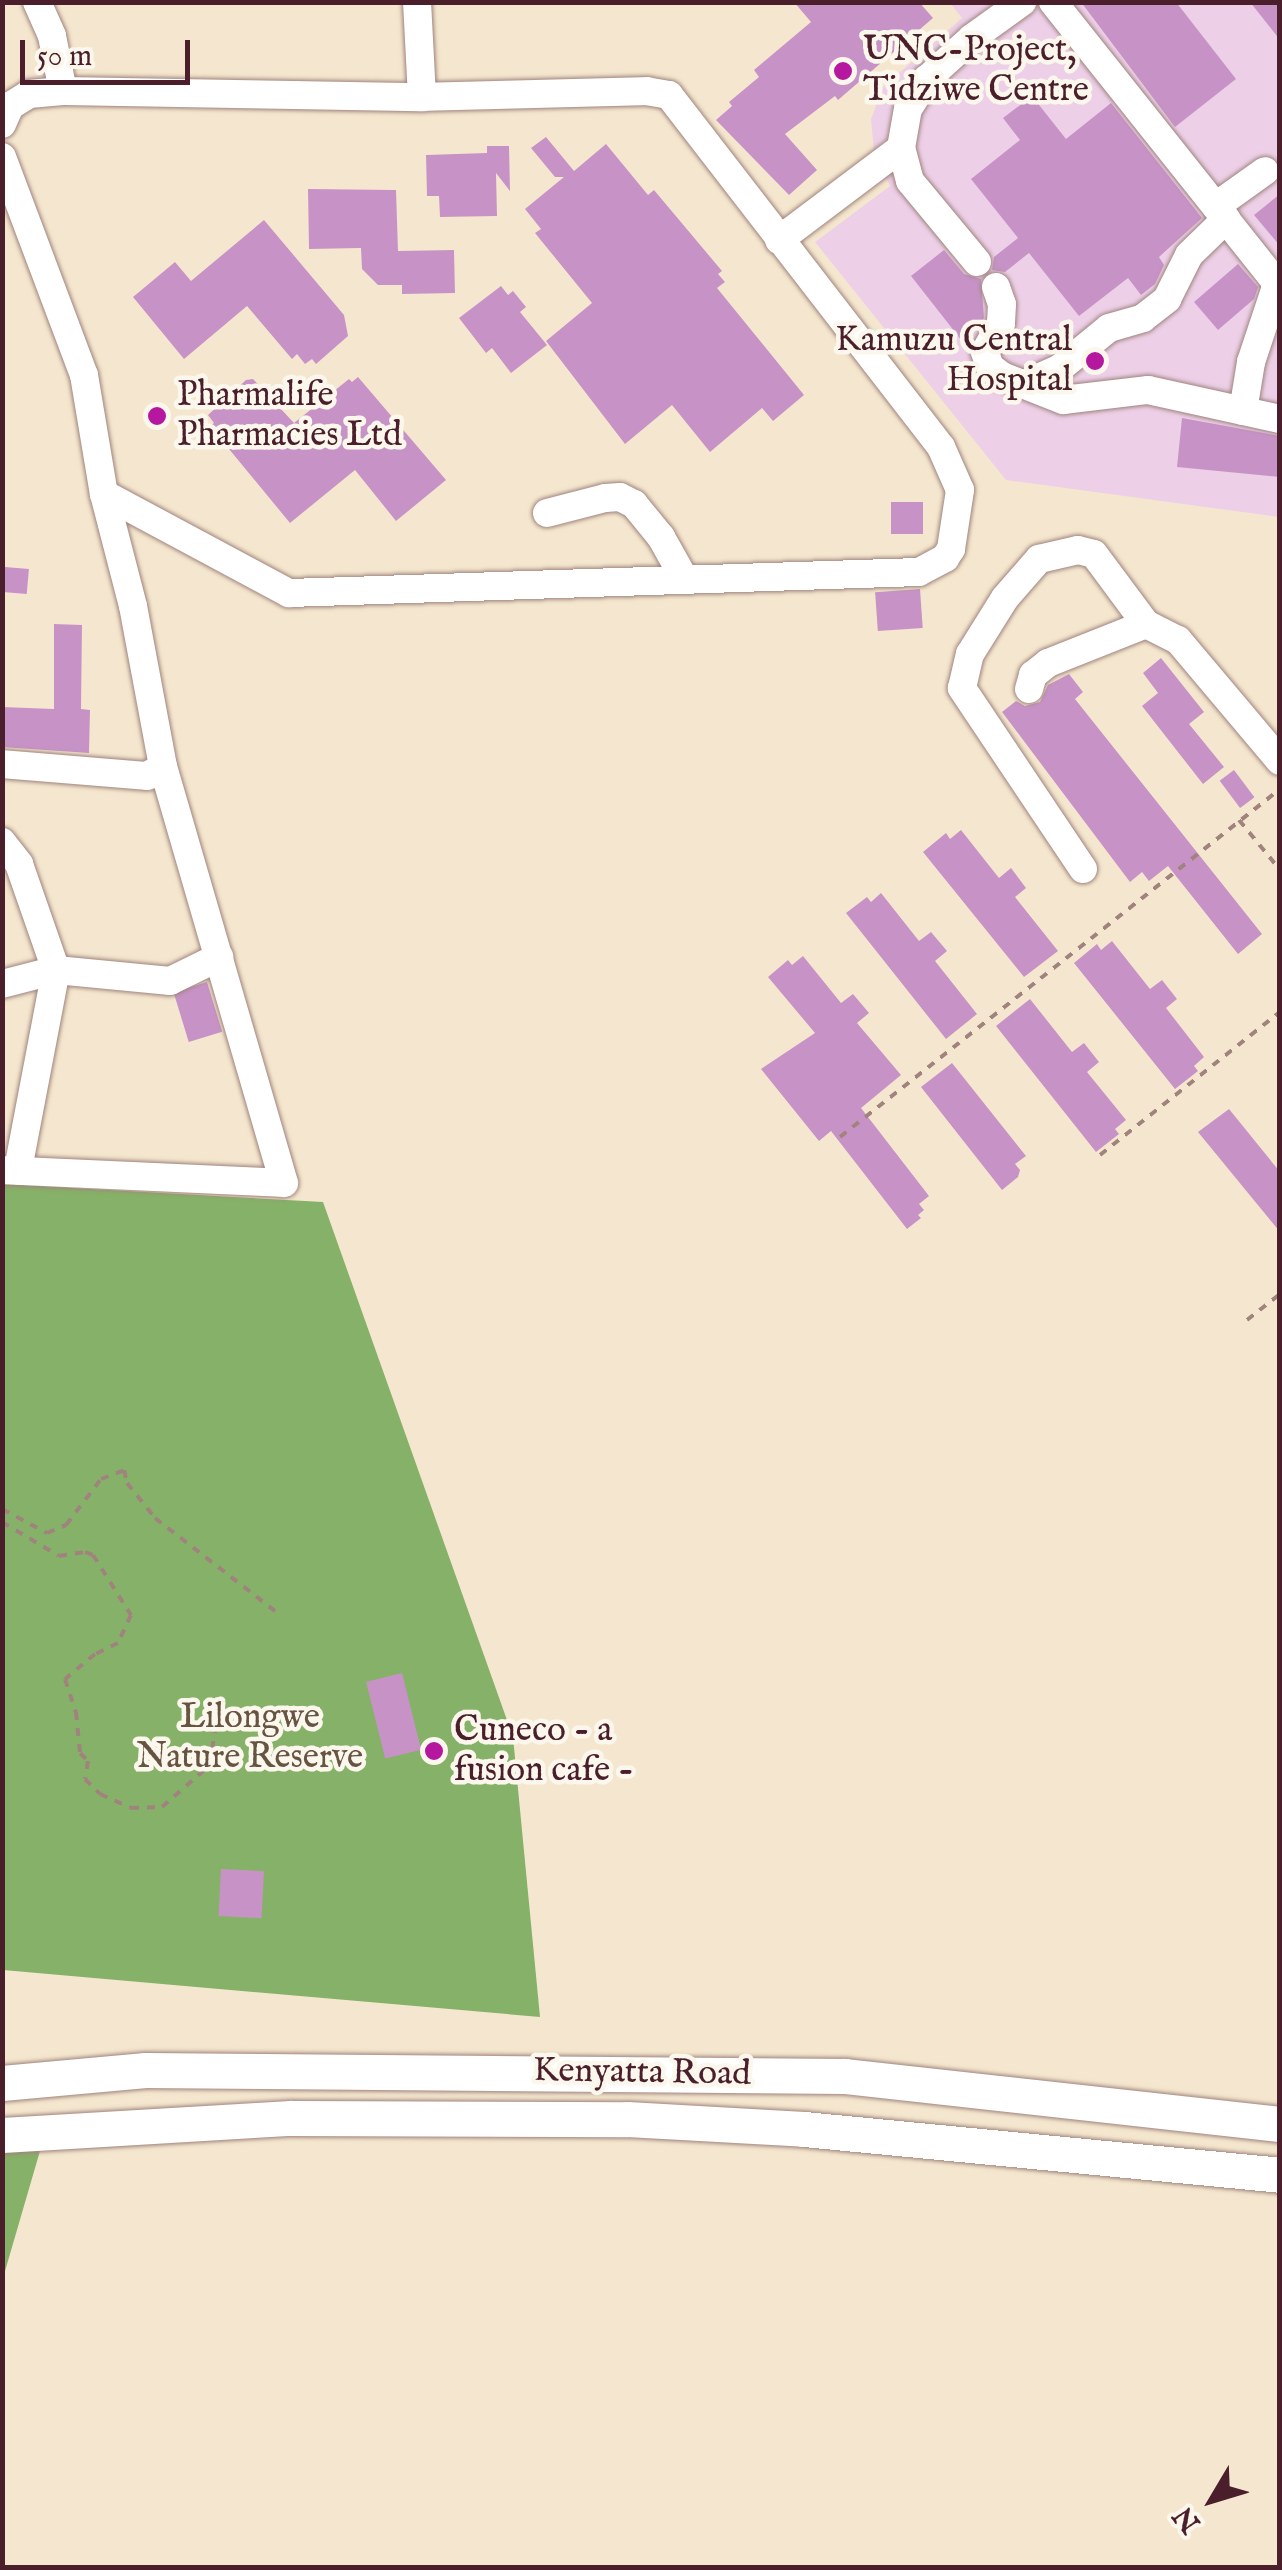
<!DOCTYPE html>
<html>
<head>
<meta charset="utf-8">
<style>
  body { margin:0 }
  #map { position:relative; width:1282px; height:2570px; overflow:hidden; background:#f5e7cf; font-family:"IM FELL English",serif }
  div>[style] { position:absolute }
  .built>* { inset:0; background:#edd0e8 }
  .forest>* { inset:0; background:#86b168 }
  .building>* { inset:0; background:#c793c7; transform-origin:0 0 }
  .path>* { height:4px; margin-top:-2px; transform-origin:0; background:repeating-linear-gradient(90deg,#a0837d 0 8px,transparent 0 16px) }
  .roads { filter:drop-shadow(0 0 2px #a0837d) drop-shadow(0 0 2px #a0837d) }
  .minor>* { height:28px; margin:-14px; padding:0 14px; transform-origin:14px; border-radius:14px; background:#fff }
  .major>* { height:35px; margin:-17.5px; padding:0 17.5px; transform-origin:17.5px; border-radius:17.5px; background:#fff }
  .dots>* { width:28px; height:28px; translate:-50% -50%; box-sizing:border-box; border:5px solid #fbf7ec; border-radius:50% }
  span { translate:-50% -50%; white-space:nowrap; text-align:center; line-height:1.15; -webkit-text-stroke:9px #fbf7ec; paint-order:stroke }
  .poi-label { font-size:35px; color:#4a1f2b }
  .left { translate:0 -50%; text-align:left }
  .right { translate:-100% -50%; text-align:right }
  .park-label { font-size:35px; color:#665442 }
  .street-label { font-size:35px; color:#4a1f2b }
  .frame { position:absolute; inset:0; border:5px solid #4a1f2b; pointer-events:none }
  .north { position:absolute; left:1162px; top:2450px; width:100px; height:100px; -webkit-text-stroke:8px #fbf7ec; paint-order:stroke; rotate:232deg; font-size:28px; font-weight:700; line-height:40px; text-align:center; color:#4a1f2b }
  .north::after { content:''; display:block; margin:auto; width:35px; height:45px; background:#4a1f2b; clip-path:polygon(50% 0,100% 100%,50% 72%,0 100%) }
  .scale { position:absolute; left:20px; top:40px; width:170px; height:45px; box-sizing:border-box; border:5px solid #4a1f2b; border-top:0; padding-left:12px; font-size:30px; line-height:35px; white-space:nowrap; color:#4a1f2b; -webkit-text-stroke:8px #fbf7ec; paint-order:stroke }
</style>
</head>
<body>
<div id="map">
  <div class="built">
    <div style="clip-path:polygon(950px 3px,1279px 3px,1279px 517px,1006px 480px,815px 242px,890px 186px,874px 153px,871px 119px,883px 87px,962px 18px)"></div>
  </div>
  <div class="forest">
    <div style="clip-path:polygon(2px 1184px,323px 1202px,513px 1737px,540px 2017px,3px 1970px)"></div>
    <div style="clip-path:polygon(49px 2120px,3px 2278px,3px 2129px)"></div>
  </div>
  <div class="building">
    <div style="clip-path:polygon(794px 2px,919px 2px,933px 18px,838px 100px,835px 96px,785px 134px,817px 170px,789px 195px,716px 120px,732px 106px,729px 102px,759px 77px,754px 70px,811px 22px)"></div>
    <div style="clip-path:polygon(1081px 2px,1176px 2px,1236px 79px,1175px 127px)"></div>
    <div style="clip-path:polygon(1250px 2px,1280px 2px,1280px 40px)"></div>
    <div style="clip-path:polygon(1032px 96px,1066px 139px,1111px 103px,1202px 218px,1159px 257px,1164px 265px,1155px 284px,1141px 295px,1128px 278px,1079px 316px,1029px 253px,1005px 272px,992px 270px,994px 257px,1018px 238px,971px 179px,1020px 140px,1003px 118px)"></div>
    <div style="clip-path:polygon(546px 137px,574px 171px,606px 144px,648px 195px,654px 190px,722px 271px,718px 274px,725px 282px,717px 288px,804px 395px,773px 421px,762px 408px,710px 452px,672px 405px,625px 444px,546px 341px,592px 303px,535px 233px,541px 229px,525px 209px,564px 177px,555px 177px,531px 148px)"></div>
    <div style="clip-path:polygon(487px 146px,509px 146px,510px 191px,496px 173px,497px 216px,440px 217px,439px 196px,427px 196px,426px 155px,487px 153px)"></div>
    <div style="clip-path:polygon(308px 189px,396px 190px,398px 251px,454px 250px,455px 293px,402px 294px,402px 285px,378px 285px,362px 269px,361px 248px,309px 249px)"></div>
    <div style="clip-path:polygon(1280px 194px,1280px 246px,1254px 215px)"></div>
    <div style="clip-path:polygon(264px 220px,344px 315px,348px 336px,316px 364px,312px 359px,305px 364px,297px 354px,292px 359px,247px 306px,184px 359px,133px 297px,175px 262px,191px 281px)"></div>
    <div style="clip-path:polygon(944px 250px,964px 274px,981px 279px,984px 318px,962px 341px,911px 276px)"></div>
    <div style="clip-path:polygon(1238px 264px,1258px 287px,1254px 299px,1218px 330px,1194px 302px)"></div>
    <div style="clip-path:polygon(501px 286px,508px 295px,513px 291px,526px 307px,520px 312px,547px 345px,511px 373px,492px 348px,486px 353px,459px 318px)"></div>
    <div style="clip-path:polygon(358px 377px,446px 480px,396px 521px,355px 470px,290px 523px,210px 426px,214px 423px,208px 415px,246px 380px,253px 379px,294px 423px,349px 379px,352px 382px)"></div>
    <div style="clip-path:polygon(1182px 418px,1280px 436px,1280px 477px,1177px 467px)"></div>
    <div style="left:891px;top:502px;width:32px;height:32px"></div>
    <div style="left:5px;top:567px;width:24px;height:25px;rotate:5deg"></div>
    <div style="left:920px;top:589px;width:39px;height:45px;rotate:86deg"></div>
    <div style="clip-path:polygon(54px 624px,82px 625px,81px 709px,90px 710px,89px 753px,2px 747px,2px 707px,54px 709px)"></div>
    <div style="clip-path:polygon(1161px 658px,1204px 712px,1189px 724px,1224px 767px,1203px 784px,1142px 706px,1158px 693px,1143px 673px)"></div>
    <div style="clip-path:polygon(1069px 674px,1083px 692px,1075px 699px,1262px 934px,1238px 954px,1168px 866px,1149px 881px,1142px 872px,1130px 882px,1002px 712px,1016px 701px,1025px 706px,1040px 702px,1048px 685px)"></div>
    <div style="left:1234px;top:770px;width:34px;height:18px;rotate:53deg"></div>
    <div style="clip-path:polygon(961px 830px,999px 878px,1011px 868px,1026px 888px,1015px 897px,1058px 951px,1024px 977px,923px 852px,946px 833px,950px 839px)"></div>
    <div style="clip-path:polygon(881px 893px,919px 941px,931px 932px,947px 951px,935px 961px,977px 1014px,946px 1039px,846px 913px,867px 897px,871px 902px)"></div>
    <div style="clip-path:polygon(1112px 941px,1150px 989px,1162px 980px,1177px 999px,1166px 1008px,1204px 1057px,1194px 1066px,1198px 1071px,1175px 1089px,1074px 963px,1097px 944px,1101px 950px)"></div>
    <div style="clip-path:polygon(803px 956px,841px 1003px,853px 994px,869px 1013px,857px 1023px,901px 1075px,861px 1108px,929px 1196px,919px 1204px,924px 1210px,918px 1215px,921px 1218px,907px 1229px,831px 1131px,819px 1141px,761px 1069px,815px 1033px,768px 977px,788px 960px,792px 965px)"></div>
    <div style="left:207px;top:982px;width:52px;height:35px;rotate:73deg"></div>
    <div style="clip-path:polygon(1030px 999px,1072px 1052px,1084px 1043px,1099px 1062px,1087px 1072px,1126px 1120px,1115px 1129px,1119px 1134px,1096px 1152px,996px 1026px)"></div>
    <div style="clip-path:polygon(952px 1063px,1026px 1156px,1015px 1164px,1020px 1170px,1018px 1177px,1002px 1190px,921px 1087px)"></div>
    <div style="clip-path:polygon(1229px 1109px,1280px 1172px,1280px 1232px,1198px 1132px)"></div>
    <div style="left:402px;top:1673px;width:79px;height:37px;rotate:76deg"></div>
    <div style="left:221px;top:1869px;width:43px;height:47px;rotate:3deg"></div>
  </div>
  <div class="path">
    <div style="left:1239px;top:820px;width:65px;rotate:50.6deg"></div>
    <div style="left:840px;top:1137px;width:561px;rotate:-38.34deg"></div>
    <div style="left:1100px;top:1155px;width:230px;rotate:-38.5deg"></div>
    <div style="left:1247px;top:1320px;width:42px;rotate:-38.2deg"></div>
    <div style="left:2px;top:1509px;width:51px;rotate:28.1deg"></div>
    <div style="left:47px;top:1533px;width:21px;rotate:-23deg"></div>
    <div style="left:66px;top:1525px;width:58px;rotate:-52.7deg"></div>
    <div style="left:101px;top:1479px;width:25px;rotate:-21deg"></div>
    <div style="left:124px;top:1470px;width:13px;rotate:77deg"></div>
    <div style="left:127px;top:1483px;width:45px;rotate:51.3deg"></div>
    <div style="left:155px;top:1518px;width:152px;rotate:37.8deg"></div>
    <div style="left:2px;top:1522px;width:66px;rotate:30.8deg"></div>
    <div style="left:59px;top:1556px;width:26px;rotate:-9deg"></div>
    <div style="left:85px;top:1552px;width:9px;rotate:21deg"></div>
    <div style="left:93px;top:1555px;width:71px;rotate:57.7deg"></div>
    <div style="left:131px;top:1615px;width:31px;rotate:115deg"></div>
    <div style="left:118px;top:1643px;width:25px;rotate:154deg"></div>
    <div style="left:95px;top:1654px;width:39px;rotate:140deg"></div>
    <div style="left:65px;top:1679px;width:35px;rotate:72deg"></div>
    <div style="left:76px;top:1712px;width:41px;rotate:84.4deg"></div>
    <div style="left:80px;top:1753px;width:11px;rotate:45deg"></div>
    <div style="left:88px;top:1761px;width:18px;rotate:99deg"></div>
    <div style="left:85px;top:1779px;width:21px;rotate:45deg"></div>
    <div style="left:100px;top:1794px;width:34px;rotate:24deg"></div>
    <div style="left:131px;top:1808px;width:31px;rotate:-2deg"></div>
    <div style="left:162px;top:1807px;width:64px;rotate:-41.2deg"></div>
    <div style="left:210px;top:1765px;width:65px;rotate:-82deg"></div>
  </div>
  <div class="roads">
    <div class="minor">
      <div style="left:37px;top:2px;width:37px;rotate:66deg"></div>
      <div style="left:52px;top:36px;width:56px;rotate:78.7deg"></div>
      <div style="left:1053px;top:2px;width:364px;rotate:51.5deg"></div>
      <div style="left:2px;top:124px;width:20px;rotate:-66deg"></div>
      <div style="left:10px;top:106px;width:22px;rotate:-32deg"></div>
      <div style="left:29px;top:94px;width:34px;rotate:-5deg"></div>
      <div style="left:63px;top:91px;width:359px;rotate:1deg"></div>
      <div style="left:422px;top:97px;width:95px;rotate:-93deg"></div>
      <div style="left:2px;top:157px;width:233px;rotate:69.4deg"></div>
      <div style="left:84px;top:375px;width:121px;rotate:80.5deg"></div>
      <div style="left:104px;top:494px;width:116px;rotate:75.5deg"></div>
      <div style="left:133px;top:606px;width:164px;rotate:79.4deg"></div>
      <div style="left:163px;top:767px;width:18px;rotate:151deg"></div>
      <div style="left:147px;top:776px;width:145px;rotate:-175.3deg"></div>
      <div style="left:1216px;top:206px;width:60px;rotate:-35.5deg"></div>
      <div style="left:779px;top:240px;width:153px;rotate:-37deg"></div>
      <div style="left:977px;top:262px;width:105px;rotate:-129.6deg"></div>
      <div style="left:910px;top:181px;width:34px;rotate:-105deg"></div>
      <div style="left:901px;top:148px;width:40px;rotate:-80deg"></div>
      <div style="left:908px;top:109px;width:36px;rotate:-58deg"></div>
      <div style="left:927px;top:79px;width:61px;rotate:-42.3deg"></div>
      <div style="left:972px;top:38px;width:62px;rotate:-35.8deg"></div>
      <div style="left:996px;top:287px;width:18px;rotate:71deg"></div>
      <div style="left:1002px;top:304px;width:19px;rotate:93deg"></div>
      <div style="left:1001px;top:323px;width:33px;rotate:119deg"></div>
      <div style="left:985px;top:352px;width:16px;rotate:72deg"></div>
      <div style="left:990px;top:367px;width:15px;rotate:37deg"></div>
      <div style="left:1002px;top:376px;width:66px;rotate:21.5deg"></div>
      <div style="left:1063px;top:400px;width:86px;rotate:-6.7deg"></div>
      <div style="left:1148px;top:390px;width:135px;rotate:12.4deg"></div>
      <div style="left:1027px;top:383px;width:36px;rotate:-24deg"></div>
      <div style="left:1060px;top:368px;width:63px;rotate:-39.2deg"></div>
      <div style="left:1109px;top:328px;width:35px;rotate:-16deg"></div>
      <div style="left:1143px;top:318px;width:31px;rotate:-38deg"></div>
      <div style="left:1167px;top:299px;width:49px;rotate:-63.4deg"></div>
      <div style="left:1189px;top:255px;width:52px;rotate:-44.2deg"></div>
      <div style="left:1243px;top:411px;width:50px;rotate:-80.7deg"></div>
      <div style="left:1251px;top:362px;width:82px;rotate:-71.6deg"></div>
      <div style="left:104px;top:494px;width:210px;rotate:28.2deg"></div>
      <div style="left:289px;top:593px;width:630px;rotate:-1.91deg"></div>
      <div style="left:919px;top:572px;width:30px;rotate:-28deg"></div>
      <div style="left:945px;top:558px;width:11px;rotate:-56deg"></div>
      <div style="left:951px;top:549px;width:60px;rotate:-81.3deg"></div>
      <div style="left:960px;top:490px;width:47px;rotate:-113.8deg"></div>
      <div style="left:941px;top:447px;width:445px;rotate:-127.7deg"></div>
      <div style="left:669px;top:95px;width:22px;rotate:-170deg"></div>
      <div style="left:647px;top:91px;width:225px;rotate:178.5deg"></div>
      <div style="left:547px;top:513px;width:60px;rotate:-14.5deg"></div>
      <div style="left:605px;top:498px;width:15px;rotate:-4deg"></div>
      <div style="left:620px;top:497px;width:16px;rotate:27deg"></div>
      <div style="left:634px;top:504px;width:43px;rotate:50.7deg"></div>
      <div style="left:661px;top:537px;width:49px;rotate:60.8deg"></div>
      <div style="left:1029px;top:689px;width:15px;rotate:-74deg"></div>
      <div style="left:1033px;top:675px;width:19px;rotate:-39deg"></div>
      <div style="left:1048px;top:663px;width:105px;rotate:-21.7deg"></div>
      <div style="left:2px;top:842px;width:28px;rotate:52deg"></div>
      <div style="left:19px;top:864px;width:112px;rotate:70.8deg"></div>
      <div style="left:56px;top:970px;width:204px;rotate:100.8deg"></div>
      <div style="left:1083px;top:869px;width:218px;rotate:-123.8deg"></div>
      <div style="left:962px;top:688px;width:35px;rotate:-77deg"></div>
      <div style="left:970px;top:654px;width:66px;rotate:-58deg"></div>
      <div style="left:1005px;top:598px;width:52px;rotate:-48.9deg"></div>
      <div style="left:1039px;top:559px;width:40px;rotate:-13deg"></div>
      <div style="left:1078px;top:550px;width:16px;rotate:14deg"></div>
      <div style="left:1094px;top:554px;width:87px;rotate:53.4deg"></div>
      <div style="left:1146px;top:624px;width:36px;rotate:27deg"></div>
      <div style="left:1178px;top:640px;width:158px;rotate:49.9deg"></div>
      <div style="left:2px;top:984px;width:56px;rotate:-14.5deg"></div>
      <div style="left:56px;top:970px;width:115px;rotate:5.5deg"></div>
      <div style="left:170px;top:981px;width:55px;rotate:-26.1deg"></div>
      <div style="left:2px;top:1170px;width:282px;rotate:2.6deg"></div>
      <div style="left:284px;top:1183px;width:433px;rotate:-106.2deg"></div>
    </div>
    <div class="major">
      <div style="left:2px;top:2083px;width:144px;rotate:-5.2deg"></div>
      <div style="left:145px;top:2070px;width:700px;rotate:0.49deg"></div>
      <div style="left:845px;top:2076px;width:438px;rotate:6.3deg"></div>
      <div style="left:2px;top:2135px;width:289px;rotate:-3.4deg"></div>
      <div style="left:291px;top:2118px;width:336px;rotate:0.2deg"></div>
      <div style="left:627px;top:2119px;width:177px;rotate:3.2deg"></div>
      <div style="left:804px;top:2129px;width:478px;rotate:5.5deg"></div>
    </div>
  </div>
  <div class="dots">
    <div style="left:843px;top:71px;background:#b5179e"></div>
    <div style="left:1095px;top:361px;background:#b5179e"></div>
    <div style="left:157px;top:416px;background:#b5179e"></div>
    <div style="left:434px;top:1751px;background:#b5179e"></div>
  </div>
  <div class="poi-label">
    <span class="left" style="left:863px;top:71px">UNC-Project,<br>Tidziwe Centre</span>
    <span class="right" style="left:1072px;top:361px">Kamuzu Central<br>Hospital</span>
    <span class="left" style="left:177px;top:416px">Pharmalife<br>Pharmacies Ltd</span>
    <span class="left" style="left:454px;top:1751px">Cuneco - a<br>fusion cafe -</span>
  </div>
  <div class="park-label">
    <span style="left:250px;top:1738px">Lilongwe<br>Nature Reserve</span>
  </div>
  <div class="street-label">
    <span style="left:642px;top:2073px;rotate:1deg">Kenyatta Road</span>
  </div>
  <div class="frame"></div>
  <div class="north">N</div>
  <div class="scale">50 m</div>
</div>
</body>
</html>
